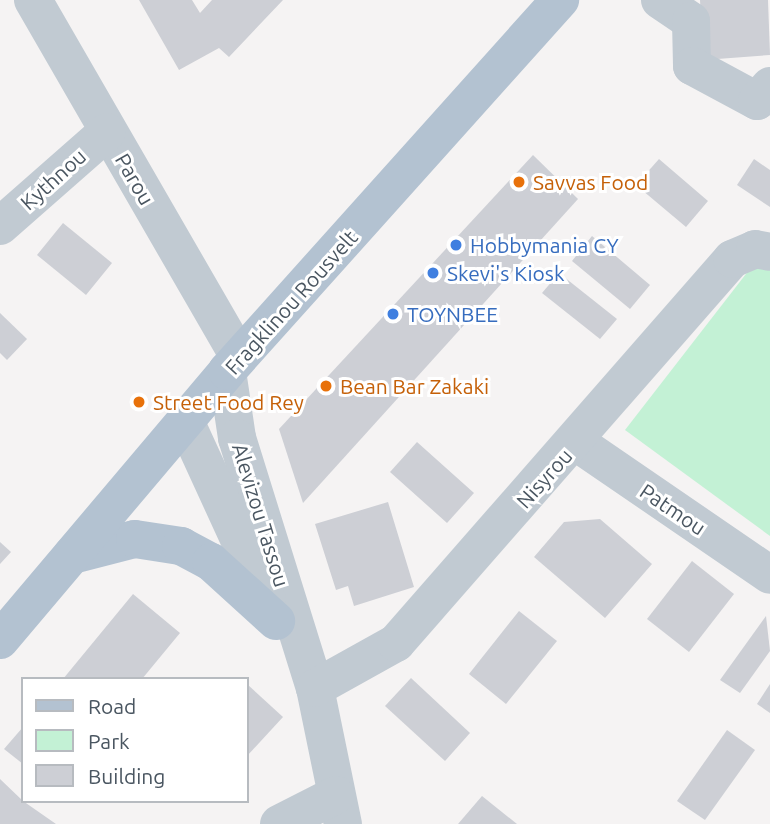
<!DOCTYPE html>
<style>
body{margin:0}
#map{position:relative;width:770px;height:824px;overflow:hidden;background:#f5f3f3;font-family:Ubuntu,sans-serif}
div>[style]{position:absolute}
.green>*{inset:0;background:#c3f1d5}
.building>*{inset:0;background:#cdcfd5}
.minor>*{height:38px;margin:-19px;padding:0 19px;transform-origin:19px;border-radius:19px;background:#c1cad2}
.major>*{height:38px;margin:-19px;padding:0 19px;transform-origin:19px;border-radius:19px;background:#b3c2d1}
.dots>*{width:19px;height:19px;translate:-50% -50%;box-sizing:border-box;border:4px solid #fff;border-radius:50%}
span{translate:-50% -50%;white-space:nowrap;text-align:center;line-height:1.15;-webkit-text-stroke:6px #fff;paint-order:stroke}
.street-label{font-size:21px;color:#4a5661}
.food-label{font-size:21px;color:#c56008}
.left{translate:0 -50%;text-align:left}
.shop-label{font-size:21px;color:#366cbe}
.legend{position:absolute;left:21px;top:677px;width:228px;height:126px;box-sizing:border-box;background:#fff;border:2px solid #b7bbc0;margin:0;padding:9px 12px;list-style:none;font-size:21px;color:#4a5661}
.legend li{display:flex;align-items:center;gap:14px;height:35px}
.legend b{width:35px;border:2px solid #b7bbc0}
</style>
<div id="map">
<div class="green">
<i style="clip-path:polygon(756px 261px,770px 270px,770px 536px,625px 430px)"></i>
</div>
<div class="building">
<i style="clip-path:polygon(139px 0,192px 0,200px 13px,212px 0,283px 0,229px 57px,219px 48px,179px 70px)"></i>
<i style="clip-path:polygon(700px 0,768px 0,770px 55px,704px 60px)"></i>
<i style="clip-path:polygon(533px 155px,578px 199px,303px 503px,279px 429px)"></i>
<i style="clip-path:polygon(659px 159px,708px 201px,686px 227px,636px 185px)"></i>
<i style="clip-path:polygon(754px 159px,770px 170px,770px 207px,737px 185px)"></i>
<i style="clip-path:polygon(63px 223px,112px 263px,86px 295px,37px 255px)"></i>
<i style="clip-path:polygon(592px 236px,650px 285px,630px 309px,572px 261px)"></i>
<i style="clip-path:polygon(559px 273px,617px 319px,600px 339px,542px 293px)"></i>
<i style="clip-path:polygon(0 313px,27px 339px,7px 360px,0 353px)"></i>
<i style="clip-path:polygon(417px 442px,474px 493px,447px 523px,390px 472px)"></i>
<i style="clip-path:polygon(388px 502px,414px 587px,354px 606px,348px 586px,336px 590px,315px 524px)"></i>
<i style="clip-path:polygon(600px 519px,652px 564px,605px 618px,534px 557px,564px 522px)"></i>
<i style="clip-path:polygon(0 542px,11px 552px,0 564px)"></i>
<i style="clip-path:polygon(692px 561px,734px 594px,689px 652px,647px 619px)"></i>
<i style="clip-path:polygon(133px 594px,180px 633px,142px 679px,63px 679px)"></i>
<i style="clip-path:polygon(519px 611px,557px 641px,506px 704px,469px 674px)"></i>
<i style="clip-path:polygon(766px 616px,770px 651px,740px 693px,720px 680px)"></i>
<i style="clip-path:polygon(411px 678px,470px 733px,445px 761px,385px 706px)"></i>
<i style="clip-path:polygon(247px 684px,283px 717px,247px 756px)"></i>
<i style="clip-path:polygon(770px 684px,770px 713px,757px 704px)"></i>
<i style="clip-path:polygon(23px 727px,23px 764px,4px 749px)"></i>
<i style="clip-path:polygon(727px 730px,755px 750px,705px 820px,677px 801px)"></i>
<i style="clip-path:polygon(0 779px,23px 801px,56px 824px,0 824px)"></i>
<i style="clip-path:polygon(482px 796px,517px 824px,458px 824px)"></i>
</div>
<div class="minor">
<i style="left:33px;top:0;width:412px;rotate:60deg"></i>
<i style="left:660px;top:0;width:37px;rotate:34deg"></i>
<i style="left:691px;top:21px;width:45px;rotate:88.7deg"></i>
<i style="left:692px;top:66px;width:74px;rotate:28.3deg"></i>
<i style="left:757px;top:101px;width:20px;rotate:-49deg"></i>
<i style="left:0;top:226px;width:142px;rotate:-41.3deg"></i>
<i style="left:227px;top:371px;width:68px;rotate:81.5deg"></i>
<i style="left:237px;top:438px;width:262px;rotate:72.7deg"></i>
<i style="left:315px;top:688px;width:139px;rotate:78.4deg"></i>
<i style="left:185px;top:421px;width:197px;rotate:65.4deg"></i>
<i style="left:576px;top:442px;width:235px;rotate:34.4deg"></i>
<i style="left:315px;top:688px;width:93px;rotate:-29.1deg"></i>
<i style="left:396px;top:643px;width:510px;rotate:-48.81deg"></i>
<i style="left:732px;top:259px;width:25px;rotate:-23deg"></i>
<i style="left:755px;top:249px;width:15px;rotate:11deg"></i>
<i style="left:279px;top:824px;width:64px;rotate:-27deg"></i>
</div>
<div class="major">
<i style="left:72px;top:555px;width:65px;rotate:-14.3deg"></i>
<i style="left:135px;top:539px;width:47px;rotate:8.7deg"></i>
<i style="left:181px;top:546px;width:34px;rotate:28deg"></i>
<i style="left:211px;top:562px;width:88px;rotate:42.2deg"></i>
<i style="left:0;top:640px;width:352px;rotate:-49.8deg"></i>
<i style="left:227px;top:371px;width:499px;rotate:-48.1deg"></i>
</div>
<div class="dots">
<i style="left:519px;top:182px;background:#e8710a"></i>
<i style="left:456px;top:245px;background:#3f7fe0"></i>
<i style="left:433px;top:273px;background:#3f7fe0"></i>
<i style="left:393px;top:314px;background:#3f7fe0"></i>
<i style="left:326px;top:386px;background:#e8710a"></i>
<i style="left:139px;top:402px;background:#e8710a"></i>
</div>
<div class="street-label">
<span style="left:53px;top:179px;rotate:-42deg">Kythnou</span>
<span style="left:135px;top:179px;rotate:60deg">Parou</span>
<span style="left:291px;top:302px;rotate:-48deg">Fragklinou Rousvelt</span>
<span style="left:544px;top:478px;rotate:-48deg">Nisyrou</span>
<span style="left:673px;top:509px;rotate:34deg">Patmou</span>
<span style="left:261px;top:515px;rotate:73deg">Alevizou Tassou</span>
</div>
<div class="food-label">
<span class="left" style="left:533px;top:182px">Savvas Food</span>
<span class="left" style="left:340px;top:386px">Bean Bar Zakaki</span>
<span class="left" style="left:153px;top:402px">Street Food Rey</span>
</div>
<div class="shop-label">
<span class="left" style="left:470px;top:245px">Hobbymania CY</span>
<span class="left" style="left:447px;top:273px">Skevi's Kiosk</span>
<span class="left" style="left:407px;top:314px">TOYNBEE</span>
</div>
<ul class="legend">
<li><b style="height:9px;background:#b3c2d1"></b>Road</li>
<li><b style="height:19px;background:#c3f1d5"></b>Park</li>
<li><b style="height:19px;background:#cdcfd5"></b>Building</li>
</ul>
</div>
